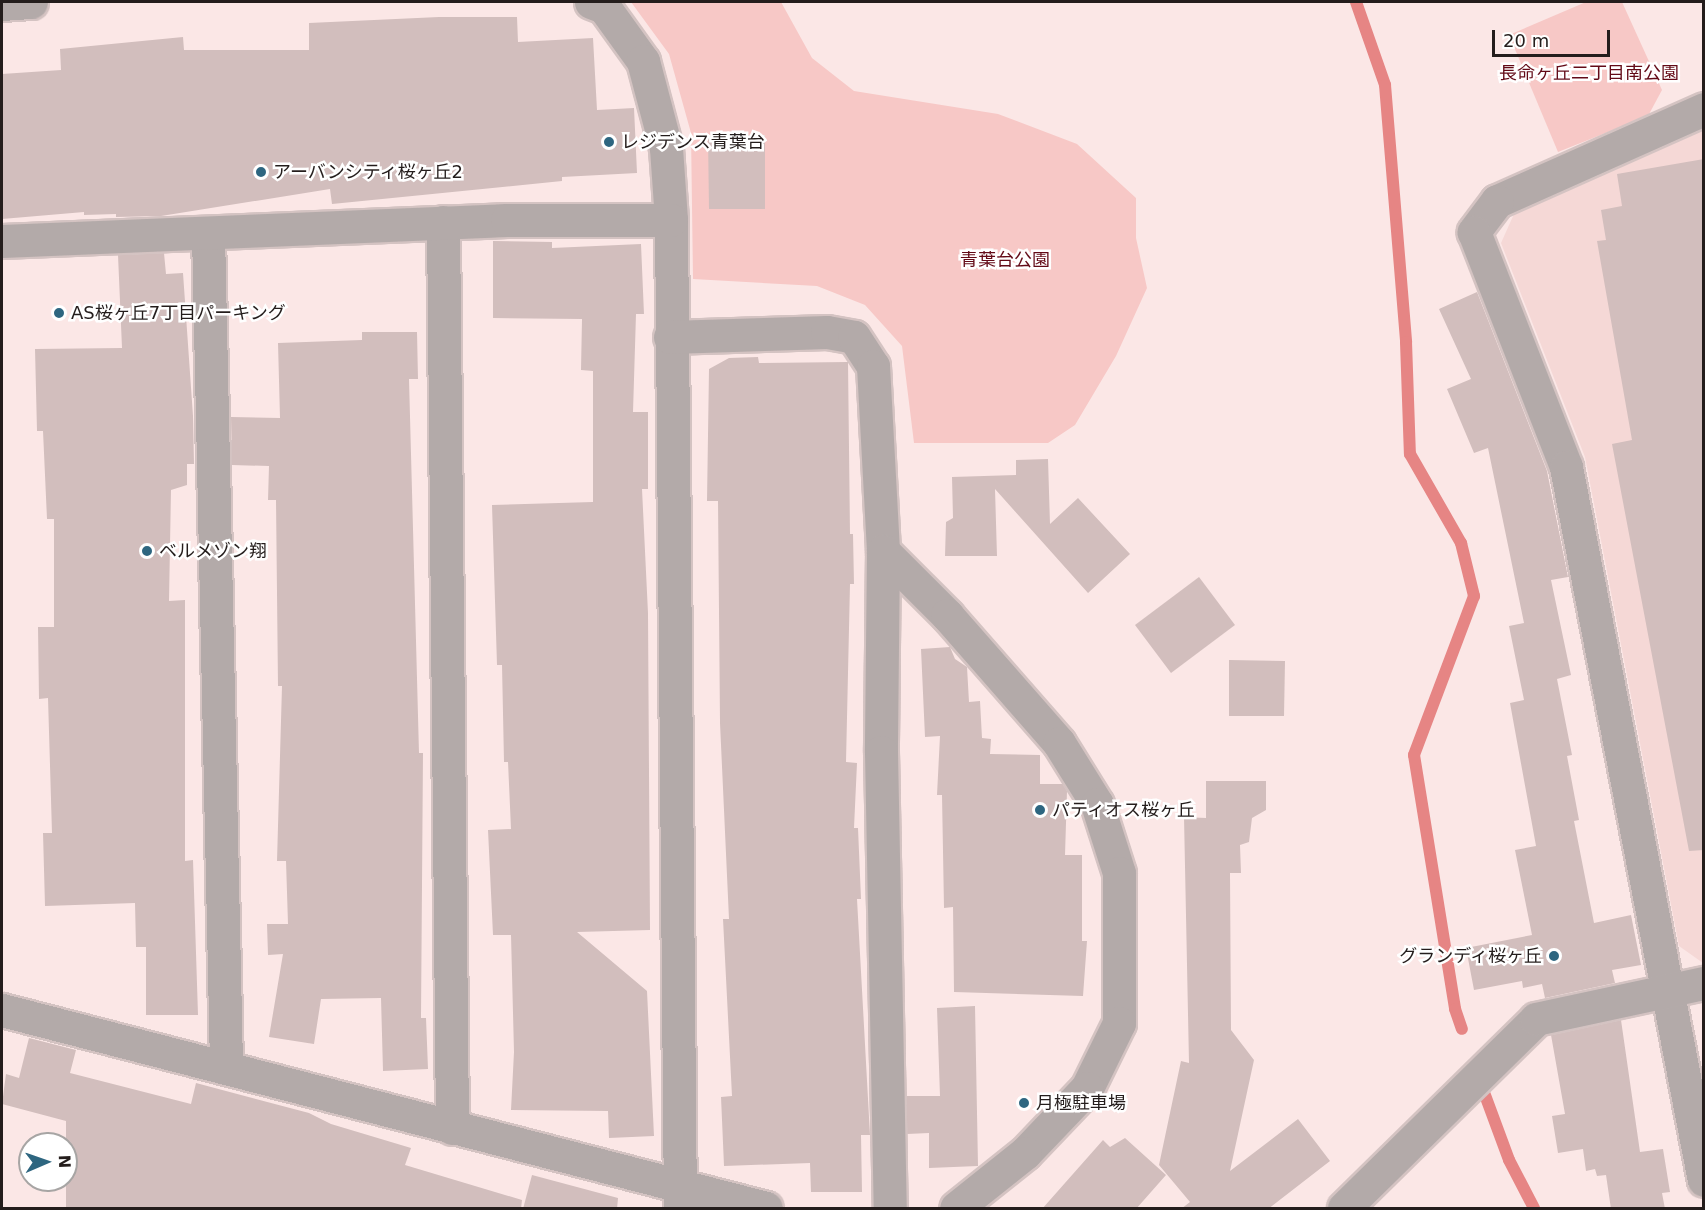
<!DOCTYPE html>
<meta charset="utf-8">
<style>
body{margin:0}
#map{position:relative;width:1705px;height:1210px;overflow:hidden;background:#fbe7e6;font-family:"DejaVu Sans","Noto Sans JP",sans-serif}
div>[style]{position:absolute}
.built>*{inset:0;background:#f5d8d6}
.green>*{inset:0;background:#f7c8c6}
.stream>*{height:12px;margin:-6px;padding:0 6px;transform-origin:6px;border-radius:6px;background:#e68584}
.building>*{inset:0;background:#d2bebd}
.roads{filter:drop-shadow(2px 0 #d4c3c2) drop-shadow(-2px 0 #d4c3c2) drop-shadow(0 2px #d4c3c2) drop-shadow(0 -2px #d4c3c2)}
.minor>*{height:33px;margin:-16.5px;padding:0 16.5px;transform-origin:16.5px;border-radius:16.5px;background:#b3aaa9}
.tertiary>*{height:33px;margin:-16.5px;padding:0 16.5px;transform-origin:16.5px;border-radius:16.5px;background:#b3aaa9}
.dots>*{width:16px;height:16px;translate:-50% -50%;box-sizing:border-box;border:3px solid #fff;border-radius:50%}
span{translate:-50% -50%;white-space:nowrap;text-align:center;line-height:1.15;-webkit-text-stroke:5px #fff;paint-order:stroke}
.park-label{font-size:18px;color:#630a17}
.poi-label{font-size:18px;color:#241d1c}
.left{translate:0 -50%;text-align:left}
.right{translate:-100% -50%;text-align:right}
.frame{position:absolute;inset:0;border:3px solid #241d1c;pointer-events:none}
.north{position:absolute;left:18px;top:1132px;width:60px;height:60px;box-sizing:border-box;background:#fff;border:2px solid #a7a5a4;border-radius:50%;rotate:88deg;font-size:16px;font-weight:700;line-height:24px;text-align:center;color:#241d1c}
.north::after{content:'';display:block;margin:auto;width:21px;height:27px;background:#2e6680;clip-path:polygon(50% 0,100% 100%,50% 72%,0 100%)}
.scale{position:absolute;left:1492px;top:30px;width:118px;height:27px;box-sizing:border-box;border:3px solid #241d1c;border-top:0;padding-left:8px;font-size:18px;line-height:21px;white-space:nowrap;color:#241d1c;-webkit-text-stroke:4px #fff;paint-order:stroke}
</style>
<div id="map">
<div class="built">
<i style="clip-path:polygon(1703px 129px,1703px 963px,1679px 946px,1585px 457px,1501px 243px,1514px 214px)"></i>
</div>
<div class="green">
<i style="clip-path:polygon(631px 2px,781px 2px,812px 58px,854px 91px,998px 114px,1077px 144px,1136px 198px,1136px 238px,1147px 288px,1116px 356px,1075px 425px,1048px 443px,914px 443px,902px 346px,865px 305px,817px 286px,693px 279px,691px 133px,669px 54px)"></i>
<i style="clip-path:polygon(1586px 2px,1622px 2px,1662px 90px,1648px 116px,1558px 152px,1509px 35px)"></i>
</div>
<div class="stream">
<i style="left:1356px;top:2px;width:88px;rotate:70.7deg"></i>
<i style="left:1385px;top:85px;width:258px;rotate:85.3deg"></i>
<i style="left:1406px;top:342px;width:112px;rotate:88deg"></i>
<i style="left:1410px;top:454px;width:103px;rotate:60.2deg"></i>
<i style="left:1461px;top:543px;width:55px;rotate:76.2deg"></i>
<i style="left:1474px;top:596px;width:170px;rotate:110.7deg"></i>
<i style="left:1414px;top:755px;width:257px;rotate:80.8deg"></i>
<i style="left:1455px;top:1009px;width:21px;rotate:71deg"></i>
<i style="left:1485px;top:1095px;width:69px;rotate:69.7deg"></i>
<i style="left:1509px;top:1160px;width:54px;rotate:62.5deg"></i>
</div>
<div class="building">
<i style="clip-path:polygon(439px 17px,517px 17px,518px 42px,593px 38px,597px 110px,634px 108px,637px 173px,562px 177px,562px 181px,332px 204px,330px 189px,161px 216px,116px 217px,116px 214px,84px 215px,84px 212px,2px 219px,2px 74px,61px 70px,60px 49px,183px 37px,184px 50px,309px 50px,309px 23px)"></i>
<i style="clip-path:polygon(765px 135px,765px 209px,709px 209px,708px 136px)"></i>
<i style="clip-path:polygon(1704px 159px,1704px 850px,1689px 851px,1612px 444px,1632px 440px,1597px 241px,1606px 240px,1601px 210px,1622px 206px,1617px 174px)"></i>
<i style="clip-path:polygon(493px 241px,552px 242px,552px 248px,641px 244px,644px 314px,636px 314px,633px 412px,648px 412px,648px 489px,642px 489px,648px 613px,650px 930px,577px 932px,647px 991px,654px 1136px,609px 1138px,608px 1111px,511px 1110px,514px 1052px,511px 935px,493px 935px,488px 830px,511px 829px,508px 762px,504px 762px,502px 665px,497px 665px,492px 505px,593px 502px,593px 371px,581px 370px,582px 319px,493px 318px)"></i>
<i style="clip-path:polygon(164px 253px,166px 274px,183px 273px,193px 416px,194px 464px,187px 464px,187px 485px,171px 490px,169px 601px,185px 600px,185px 861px,193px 860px,198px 1015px,146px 1015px,146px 947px,136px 947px,135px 903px,45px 906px,43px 833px,52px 833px,48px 698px,39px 699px,38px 627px,54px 627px,54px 519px,47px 519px,43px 431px,37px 431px,35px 349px,122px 348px,118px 255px)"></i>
<i style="clip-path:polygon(1477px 292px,1547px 471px,1568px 577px,1551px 580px,1571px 675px,1557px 679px,1572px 755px,1567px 756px,1579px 820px,1574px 821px,1594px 923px,1631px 915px,1641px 965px,1612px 970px,1615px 983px,1545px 998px,1542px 984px,1523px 988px,1522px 981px,1474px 990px,1466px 948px,1532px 935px,1515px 850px,1536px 846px,1510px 703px,1524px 700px,1509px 626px,1524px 623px,1488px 448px,1474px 453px,1447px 389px,1471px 379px,1439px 309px)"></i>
<i style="clip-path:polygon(362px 332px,417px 332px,418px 379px,409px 379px,419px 753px,423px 753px,421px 1018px,426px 1018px,428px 1069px,383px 1071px,381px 998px,321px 999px,314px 1044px,269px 1037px,283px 954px,268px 955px,267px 924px,288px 924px,286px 861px,277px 861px,282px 686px,278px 686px,276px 500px,268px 500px,269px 466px,232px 465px,231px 417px,280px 418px,278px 343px,362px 340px)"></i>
<i style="clip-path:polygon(758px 357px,759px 363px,848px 362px,850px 534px,853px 534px,854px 584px,850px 584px,846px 762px,857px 763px,854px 828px,858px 828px,861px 899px,857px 899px,870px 1135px,861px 1135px,862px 1192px,811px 1192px,810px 1163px,724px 1166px,721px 1097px,732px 1096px,723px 919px,729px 919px,720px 723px,718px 501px,707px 501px,709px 369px,729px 358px)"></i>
<i style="clip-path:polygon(1048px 459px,1050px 524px,1078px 498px,1130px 554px,1088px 593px,995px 489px,997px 556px,945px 556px,946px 522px,953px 518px,952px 477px,1016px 475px,1016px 460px)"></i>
<i style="clip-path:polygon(1199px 577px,1235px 625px,1171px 673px,1135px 625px)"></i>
<i style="clip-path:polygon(950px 647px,955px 659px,967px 667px,969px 702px,980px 701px,982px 738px,991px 739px,990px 754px,1040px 755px,1040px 784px,1063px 784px,1067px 791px,1065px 855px,1082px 855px,1082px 941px,1087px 941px,1083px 996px,954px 992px,953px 907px,944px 908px,942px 795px,937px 795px,940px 736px,925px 737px,921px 649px)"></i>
<i style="clip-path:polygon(1229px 660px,1285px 661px,1284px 716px,1229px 716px)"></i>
<i style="clip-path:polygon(1206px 781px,1266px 781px,1266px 810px,1252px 818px,1249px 842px,1240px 845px,1241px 873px,1230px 873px,1231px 1030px,1254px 1060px,1230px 1171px,1298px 1119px,1330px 1161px,1268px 1209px,1181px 1209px,1190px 1202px,1159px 1165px,1181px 1061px,1189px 1063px,1184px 817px,1206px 818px)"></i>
<i style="clip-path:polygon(975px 1006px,978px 1166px,929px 1168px,929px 1133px,907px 1134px,907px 1096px,940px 1096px,937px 1008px)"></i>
<i style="clip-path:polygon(1621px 1020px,1640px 1152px,1663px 1149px,1670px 1192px,1662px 1193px,1665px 1209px,1611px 1209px,1606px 1175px,1597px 1176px,1595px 1169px,1586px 1171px,1583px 1149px,1558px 1153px,1552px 1116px,1565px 1114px,1551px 1035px)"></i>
<i style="clip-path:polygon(29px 1038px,76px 1050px,70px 1073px,191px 1104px,196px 1083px,309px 1113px,331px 1124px,411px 1148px,405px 1165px,522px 1200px,521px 1209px,66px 1209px,66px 1121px,2px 1104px,6px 1074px,19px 1078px)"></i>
<i style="clip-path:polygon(1125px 1138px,1166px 1175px,1136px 1209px,1042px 1209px,1103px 1140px,1110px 1147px)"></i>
<i style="clip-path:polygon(532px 1175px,618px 1198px,617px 1209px,523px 1209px)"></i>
</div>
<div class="roads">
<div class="minor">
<i style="left:591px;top:2px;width:14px;rotate:21deg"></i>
<i style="left:604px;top:7px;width:67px;rotate:54.2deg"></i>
<i style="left:643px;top:61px;width:90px;rotate:75.2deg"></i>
<i style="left:666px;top:148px;width:72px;rotate:86deg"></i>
<i style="left:671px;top:220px;width:988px;rotate:89.48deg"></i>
<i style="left:1704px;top:109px;width:227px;rotate:156deg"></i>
<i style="left:1497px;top:201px;width:39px;rotate:127deg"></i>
<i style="left:1474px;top:232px;width:252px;rotate:68.6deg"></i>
<i style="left:1566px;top:467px;width:726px;rotate:79.05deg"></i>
<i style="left:443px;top:222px;width:906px;rotate:89.43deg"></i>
<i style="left:208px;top:233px;width:834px;rotate:88.76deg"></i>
<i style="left:2px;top:241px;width:505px;rotate:-2.38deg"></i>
<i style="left:507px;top:220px;width:164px"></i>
<i style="left:670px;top:337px;width:157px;rotate:-1.8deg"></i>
<i style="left:827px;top:332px;width:27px;rotate:10deg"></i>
<i style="left:854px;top:337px;width:35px;rotate:57deg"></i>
<i style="left:873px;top:366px;width:185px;rotate:86.9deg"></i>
<i style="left:883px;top:551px;width:201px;rotate:90.6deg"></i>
<i style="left:881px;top:752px;width:456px;rotate:88.9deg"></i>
<i style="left:883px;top:551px;width:91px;rotate:45deg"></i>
<i style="left:947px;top:615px;width:170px;rotate:48.8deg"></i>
<i style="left:1059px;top:743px;width:72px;rotate:58.1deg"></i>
<i style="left:1097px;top:804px;width:72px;rotate:72.3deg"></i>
<i style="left:1119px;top:873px;width:150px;rotate:90deg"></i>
<i style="left:1119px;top:1023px;width:72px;rotate:116.2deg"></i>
<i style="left:1087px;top:1088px;width:90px;rotate:133.6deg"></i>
<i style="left:1025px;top:1153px;width:88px;rotate:141.4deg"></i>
<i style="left:2px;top:1010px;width:789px;rotate:14.53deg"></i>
<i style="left:1344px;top:1208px;width:269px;rotate:-44.5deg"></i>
<i style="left:1536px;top:1019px;width:172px;rotate:-12.1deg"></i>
</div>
<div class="tertiary">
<i style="left:2px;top:4px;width:29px;rotate:-4deg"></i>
</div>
</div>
<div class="dots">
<i style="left:609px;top:142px;background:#2e6680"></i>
<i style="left:261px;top:172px;background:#2e6680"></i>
<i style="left:59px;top:313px;background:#2e6680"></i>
<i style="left:147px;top:551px;background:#2e6680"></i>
<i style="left:1040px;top:810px;background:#2e6680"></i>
<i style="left:1554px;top:956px;background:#2e6680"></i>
<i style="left:1024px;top:1103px;background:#2e6680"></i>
</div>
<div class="park-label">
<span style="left:1589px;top:73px">長命ヶ丘二丁目南公園</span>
<span style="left:1005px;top:260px">青葉台公園</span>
</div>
<div class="poi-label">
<span class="left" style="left:621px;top:142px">レジデンス青葉台</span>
<span class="left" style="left:273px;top:172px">アーバンシティ桜ヶ丘2</span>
<span class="left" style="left:71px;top:313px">AS桜ヶ丘7丁目パーキング</span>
<span class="left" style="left:159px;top:551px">ベルメゾン翔</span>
<span class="left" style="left:1052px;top:810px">パティオス桜ヶ丘</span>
<span class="right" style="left:1542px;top:956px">グランディ桜ヶ丘</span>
<span class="left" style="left:1036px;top:1103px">月極駐車場</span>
</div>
<div class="frame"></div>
<div class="north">N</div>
<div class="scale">20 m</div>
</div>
